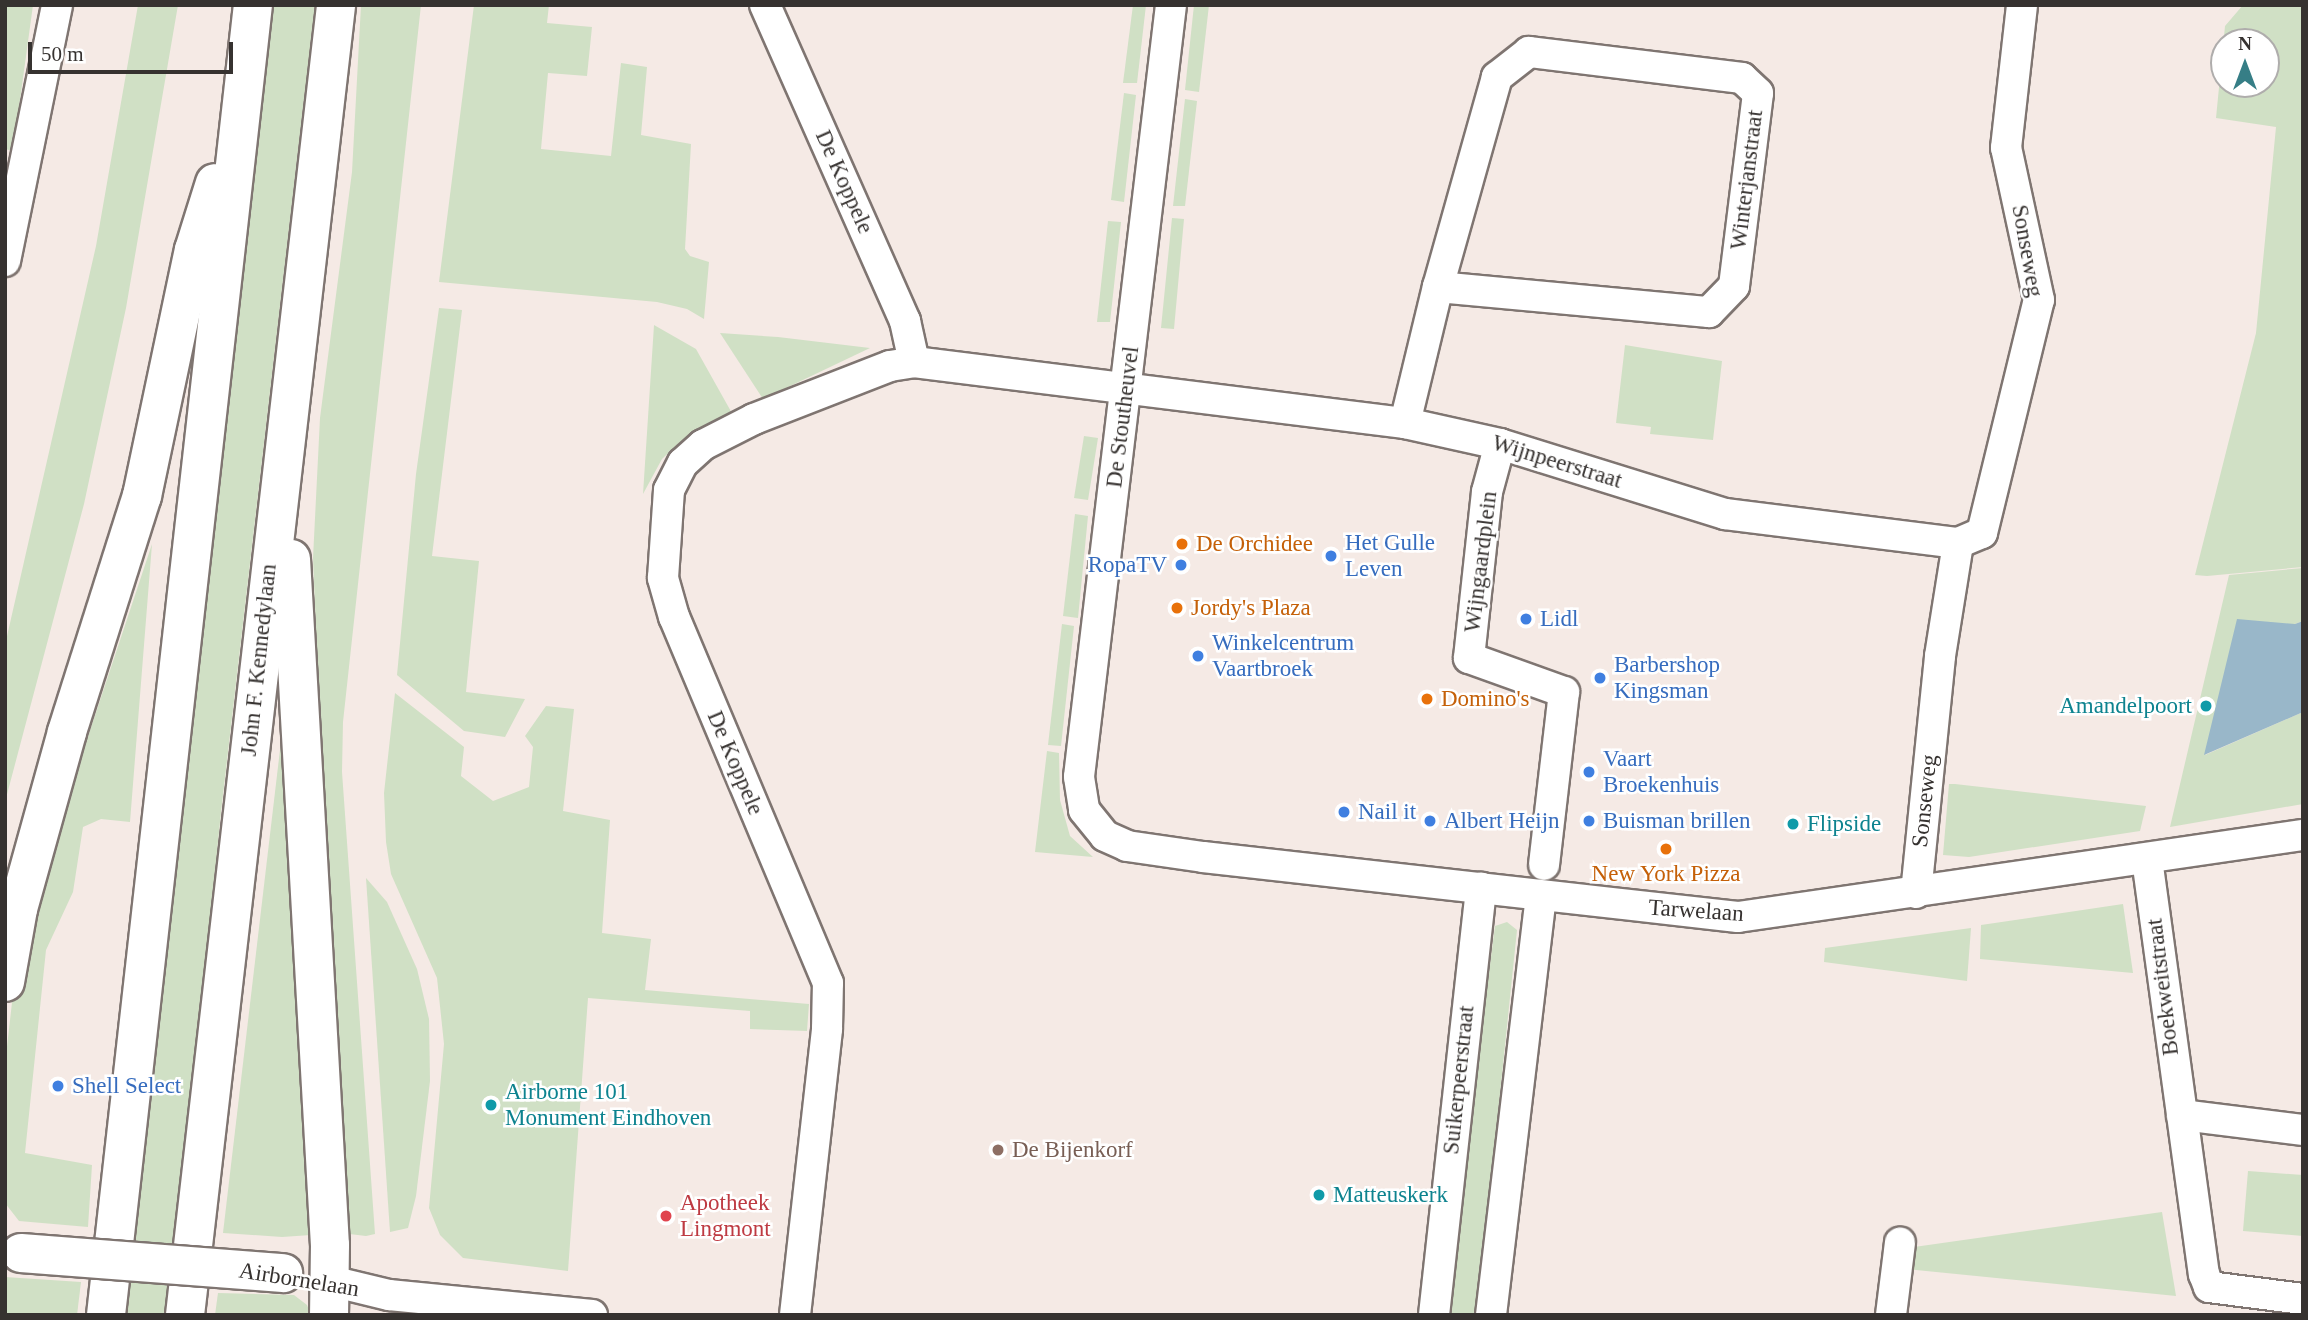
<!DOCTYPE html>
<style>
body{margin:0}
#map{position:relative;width:2308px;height:1320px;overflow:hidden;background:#f5eae5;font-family:Georgia,serif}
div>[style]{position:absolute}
.green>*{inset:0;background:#d0e0c5}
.water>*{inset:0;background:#99b7c9}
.roads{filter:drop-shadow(2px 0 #7f7571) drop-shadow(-2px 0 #7f7571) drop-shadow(0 2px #7f7571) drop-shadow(0 -2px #7f7571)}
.minor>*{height:30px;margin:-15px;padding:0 15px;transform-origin:15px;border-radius:15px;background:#fff}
.major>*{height:38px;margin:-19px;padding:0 19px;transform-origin:19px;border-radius:19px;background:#fff}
.bridges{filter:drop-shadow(2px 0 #7f7571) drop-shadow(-2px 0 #7f7571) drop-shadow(0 2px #7f7571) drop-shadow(0 -2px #7f7571)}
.major-bridge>*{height:38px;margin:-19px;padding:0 19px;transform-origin:19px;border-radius:19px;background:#fff}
.dots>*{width:19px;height:19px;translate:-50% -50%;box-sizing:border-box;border:4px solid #fff;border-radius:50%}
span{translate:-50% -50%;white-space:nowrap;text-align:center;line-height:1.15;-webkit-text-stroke:5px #fff;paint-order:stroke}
.street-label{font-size:23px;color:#363230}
.shop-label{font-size:23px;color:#366cbe}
.left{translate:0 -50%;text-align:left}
.right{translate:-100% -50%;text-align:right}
.food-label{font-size:23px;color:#c56008}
.culture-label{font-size:23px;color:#0d838f}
.education-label{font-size:23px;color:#785e54}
.health-label{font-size:23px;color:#be3a42}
.frame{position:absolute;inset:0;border:7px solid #363230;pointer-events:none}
.north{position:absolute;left:2210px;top:28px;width:70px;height:70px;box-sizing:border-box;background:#fff;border:2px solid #afadac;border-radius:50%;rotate:0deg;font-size:19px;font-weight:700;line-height:28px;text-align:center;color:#363230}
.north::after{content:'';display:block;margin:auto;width:24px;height:32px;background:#367e86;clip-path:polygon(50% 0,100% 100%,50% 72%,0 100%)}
.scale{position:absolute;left:28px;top:42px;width:205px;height:32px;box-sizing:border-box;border:4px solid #363230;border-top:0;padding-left:9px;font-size:21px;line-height:24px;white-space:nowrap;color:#363230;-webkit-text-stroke:5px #fff;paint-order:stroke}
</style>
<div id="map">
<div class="green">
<i style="clip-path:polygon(5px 5px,33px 5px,13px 151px,5px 149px)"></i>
<i style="clip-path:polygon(138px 5px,178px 5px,126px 308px,84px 504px,5px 802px,5px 645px,96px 246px)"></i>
<i style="clip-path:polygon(271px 5px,315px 5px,221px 812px,170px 1315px,119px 1315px)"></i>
<i style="clip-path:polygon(361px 5px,421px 5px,343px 722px,342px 772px,375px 1234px,366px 1236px,341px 1233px,313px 558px,320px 418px,352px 172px)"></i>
<i style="clip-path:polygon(474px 5px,549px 5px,547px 23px,592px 27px,587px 76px,548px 73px,541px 149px,611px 156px,621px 63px,647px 67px,641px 135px,691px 144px,685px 249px,690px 256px,709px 262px,704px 319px,687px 309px,657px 302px,439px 282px)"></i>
<i style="clip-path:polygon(1133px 5px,1146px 5px,1137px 83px,1123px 83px)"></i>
<i style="clip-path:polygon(1194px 5px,1209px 5px,1199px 92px,1185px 90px)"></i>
<i style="clip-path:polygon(evenodd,2243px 5px,2303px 5px,2303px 567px,2207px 576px,2195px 575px,2256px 333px,2276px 127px,2216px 118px,2225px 26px,2243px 5px,2224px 42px,2266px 42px,2266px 84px,2224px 84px,2224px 42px)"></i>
<i style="clip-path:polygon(1124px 93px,1136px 95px,1124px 202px,1111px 200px)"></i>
<i style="clip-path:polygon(1185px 99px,1197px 101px,1185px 206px,1173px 206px)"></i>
<i style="clip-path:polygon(1172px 218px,1184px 219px,1174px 329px,1161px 328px)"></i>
<i style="clip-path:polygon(1108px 221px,1121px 222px,1110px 322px,1097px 322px)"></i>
<i style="clip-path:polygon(439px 308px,462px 310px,432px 556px,479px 561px,466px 692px,525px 699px,505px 737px,464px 731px,397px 675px,416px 474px)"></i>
<i style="clip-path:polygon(654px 325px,696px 349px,733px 415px,679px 443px,662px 459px,643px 494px)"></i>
<i style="clip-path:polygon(720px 333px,778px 337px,870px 348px,763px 399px)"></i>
<i style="clip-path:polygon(1625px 345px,1722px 361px,1713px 440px,1650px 434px,1651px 427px,1616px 423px)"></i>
<i style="clip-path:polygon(1084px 436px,1098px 438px,1088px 500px,1074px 498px)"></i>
<i style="clip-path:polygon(1075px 514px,1088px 516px,1078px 618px,1063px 616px)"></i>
<i style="clip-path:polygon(152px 544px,130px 822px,101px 819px,83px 827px,73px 892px,46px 950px,25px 1153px,92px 1165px,88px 1227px,19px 1221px,5px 1203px,5px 1064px,14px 985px,43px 872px)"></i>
<i style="clip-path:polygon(2303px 568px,2303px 621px,2295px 624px,2205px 755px,2303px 712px,2303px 804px,2170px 827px,2229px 575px)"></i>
<i style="clip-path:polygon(1062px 624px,1074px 626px,1061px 746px,1048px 745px)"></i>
<i style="clip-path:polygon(395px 693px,464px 747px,461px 776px,493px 801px,529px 787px,533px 747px,525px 736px,546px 706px,574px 709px,563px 811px,610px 820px,602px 933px,651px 939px,645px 990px,809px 1004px,807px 1031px,750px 1029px,750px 1011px,588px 998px,568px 1271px,463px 1258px,440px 1235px,429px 1208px,444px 1044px,437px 978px,391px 874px,386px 842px,384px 793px)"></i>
<i style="clip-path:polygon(286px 699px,311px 1235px,282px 1237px,223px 1233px)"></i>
<i style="clip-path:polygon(1047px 751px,1059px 753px,1060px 800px,1070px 836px,1093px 857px,1035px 852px)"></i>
<i style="clip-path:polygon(1949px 784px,1955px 784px,2146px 806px,2140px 831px,1969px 857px,1943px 855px)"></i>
<i style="clip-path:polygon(366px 878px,387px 902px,417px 969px,429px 1019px,430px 1081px,416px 1196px,408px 1228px,390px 1232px)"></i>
<i style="clip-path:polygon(2123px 904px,2133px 973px,1980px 959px,1981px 925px)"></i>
<i style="clip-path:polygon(1507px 922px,1517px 930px,1477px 1315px,1445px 1315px,1495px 926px)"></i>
<i style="clip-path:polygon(1971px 928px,1967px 981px,1824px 962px,1825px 948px)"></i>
<i style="clip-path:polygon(2248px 1171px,2303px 1175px,2303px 1236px,2243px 1231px)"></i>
<i style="clip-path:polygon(2162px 1212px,2176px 1296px,1906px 1269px,1907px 1248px)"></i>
<i style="clip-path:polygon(5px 1277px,81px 1282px,77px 1315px,5px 1315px)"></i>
<i style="clip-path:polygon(218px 1293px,294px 1295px,307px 1305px,311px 1315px,215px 1315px)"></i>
</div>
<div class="water">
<i style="clip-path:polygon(2237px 619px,2295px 624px,2303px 621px,2303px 712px,2204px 755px)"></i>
</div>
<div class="roads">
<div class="minor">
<i style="left:765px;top:5px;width:346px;rotate:66.1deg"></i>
<i style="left:905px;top:321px;width:42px;rotate:77.6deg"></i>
<i style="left:1171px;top:5px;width:777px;rotate:96.8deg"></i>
<i style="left:1079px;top:777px;width:33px;rotate:81deg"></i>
<i style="left:1084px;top:810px;width:33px;rotate:51deg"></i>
<i style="left:1105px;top:836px;width:24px;rotate:24deg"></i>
<i style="left:1127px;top:846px;width:77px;rotate:8.2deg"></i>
<i style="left:1203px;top:857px;width:538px;rotate:6.4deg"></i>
<i style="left:1738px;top:917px;width:571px;rotate:-8.26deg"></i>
<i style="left:5px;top:261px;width:261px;rotate:-78.5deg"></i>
<i style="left:1405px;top:423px;width:140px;rotate:-76.4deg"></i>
<i style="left:1438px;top:287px;width:272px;rotate:5.3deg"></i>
<i style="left:1709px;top:312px;width:36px;rotate:-46deg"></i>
<i style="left:1734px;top:286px;width:194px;rotate:-82.9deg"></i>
<i style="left:1758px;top:93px;width:22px;rotate:-137deg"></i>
<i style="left:1742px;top:78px;width:215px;rotate:-173deg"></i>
<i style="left:1529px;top:52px;width:41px;rotate:142deg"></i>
<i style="left:1497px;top:77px;width:218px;rotate:105.7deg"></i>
<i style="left:1500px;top:444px;width:50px;rotate:105.2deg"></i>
<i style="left:1487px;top:492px;width:167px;rotate:96.2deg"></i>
<i style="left:1469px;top:658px;width:101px;rotate:19.7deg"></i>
<i style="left:1564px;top:692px;width:174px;rotate:96.6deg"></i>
<i style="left:2147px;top:859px;width:419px;rotate:82.2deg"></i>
<i style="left:2204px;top:1274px;width:14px;rotate:69deg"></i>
<i style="left:2209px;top:1287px;width:95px;rotate:7.3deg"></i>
<i style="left:1916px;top:893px;width:238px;rotate:-84.2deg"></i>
<i style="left:1940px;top:656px;width:114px;rotate:-80.9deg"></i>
<i style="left:2182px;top:1115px;width:122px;rotate:7.1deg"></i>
<i style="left:331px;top:1281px;width:60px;rotate:13.6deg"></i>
<i style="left:389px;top:1295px;width:204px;rotate:5.6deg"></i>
<i style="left:795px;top:1315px;width:288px;rotate:-83.6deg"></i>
<i style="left:827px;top:1029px;width:46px;rotate:-88.8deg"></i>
<i style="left:828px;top:983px;width:397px;rotate:-112.8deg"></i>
<i style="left:674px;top:617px;width:41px;rotate:-105.8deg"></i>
<i style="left:663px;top:578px;width:88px;rotate:-86.1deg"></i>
<i style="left:669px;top:490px;width:30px;rotate:-63deg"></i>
<i style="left:683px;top:463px;width:27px;rotate:-42deg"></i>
<i style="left:703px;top:445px;width:57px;rotate:-27deg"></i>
<i style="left:754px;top:419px;width:146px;rotate:-21.3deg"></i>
<i style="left:890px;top:366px;width:24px;rotate:-9deg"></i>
<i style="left:914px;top:362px;width:495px;rotate:7.1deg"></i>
<i style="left:1405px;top:423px;width:97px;rotate:12.5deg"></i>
<i style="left:1500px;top:444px;width:236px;rotate:17.3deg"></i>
<i style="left:1725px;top:514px;width:235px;rotate:7.1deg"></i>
<i style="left:1958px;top:543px;width:26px;rotate:-23deg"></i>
<i style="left:1982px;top:533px;width:240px;rotate:-76.3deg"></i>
<i style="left:2039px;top:300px;width:156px;rotate:-102.2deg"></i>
<i style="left:2006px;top:148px;width:144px;rotate:-83.6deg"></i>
<i style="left:1434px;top:1315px;width:430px;rotate:-83.7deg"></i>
<i style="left:1491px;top:1315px;width:422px;rotate:-83.2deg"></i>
<i style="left:1891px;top:1315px;width:73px;rotate:-82.9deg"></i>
</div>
<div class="major">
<i style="left:291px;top:559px;width:687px;rotate:86.75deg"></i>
<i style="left:330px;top:1245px;width:70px;rotate:90.8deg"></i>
<i style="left:5px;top:982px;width:74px;rotate:-79.9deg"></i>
<i style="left:18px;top:909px;width:184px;rotate:-74.5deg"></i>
<i style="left:67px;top:732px;width:248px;rotate:-72.4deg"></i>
<i style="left:142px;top:496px;width:251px;rotate:-78.1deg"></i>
<i style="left:194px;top:250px;width:70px;rotate:-72.6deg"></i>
<i style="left:106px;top:1315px;width:1318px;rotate:-83.6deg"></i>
<i style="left:185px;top:1315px;width:1319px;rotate:-83.42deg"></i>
</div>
</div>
<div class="bridges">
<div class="major-bridge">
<i style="left:21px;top:1253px;width:263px;rotate:4.4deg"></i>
</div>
</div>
<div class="dots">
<i style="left:1182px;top:544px;background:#e8710a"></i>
<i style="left:1331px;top:556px;background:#3f7fe0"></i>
<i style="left:1181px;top:565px;background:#3f7fe0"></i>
<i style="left:1177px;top:608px;background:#e8710a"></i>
<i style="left:1526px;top:619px;background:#3f7fe0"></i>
<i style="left:1198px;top:656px;background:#3f7fe0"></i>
<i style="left:1600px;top:678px;background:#3f7fe0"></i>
<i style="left:1427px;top:699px;background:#e8710a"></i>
<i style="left:2206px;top:706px;background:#0f9aa8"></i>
<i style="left:1589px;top:772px;background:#3f7fe0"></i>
<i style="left:1344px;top:812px;background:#3f7fe0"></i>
<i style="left:1430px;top:821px;background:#3f7fe0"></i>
<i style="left:1589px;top:821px;background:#3f7fe0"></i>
<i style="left:1793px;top:824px;background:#0f9aa8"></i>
<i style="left:1666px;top:849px;background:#e8710a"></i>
<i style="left:58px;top:1086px;background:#3f7fe0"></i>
<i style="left:491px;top:1105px;background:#0f9aa8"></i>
<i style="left:998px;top:1150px;background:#8d6e63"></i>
<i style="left:1319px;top:1195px;background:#0f9aa8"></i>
<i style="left:666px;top:1216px;background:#e0444e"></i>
</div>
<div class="street-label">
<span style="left:1747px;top:180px;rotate:-83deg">Winterjanstraat</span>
<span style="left:844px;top:182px;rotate:66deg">De Koppele</span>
<span style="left:2027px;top:251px;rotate:80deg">Sonseweg</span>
<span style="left:1123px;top:417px;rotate:-83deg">De Stoutheuvel</span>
<span style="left:1557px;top:462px;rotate:17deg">Wijnpeerstraat</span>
<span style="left:1481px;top:562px;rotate:-83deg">Wijngaardplein</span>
<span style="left:259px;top:660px;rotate:-84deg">John F. Kennedylaan</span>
<span style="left:735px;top:763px;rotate:67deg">De Koppele</span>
<span style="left:1925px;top:801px;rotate:-84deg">Sonseweg</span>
<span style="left:1696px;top:911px;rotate:4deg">Tarwelaan</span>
<span style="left:2163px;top:987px;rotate:-97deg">Boekweitstraat</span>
<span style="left:1459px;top:1080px;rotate:-84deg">Suikerpeerstraat</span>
<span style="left:299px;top:1280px;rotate:9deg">Airbornelaan</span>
</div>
<div class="shop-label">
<span class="left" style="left:1345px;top:556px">Het Gulle<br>Leven</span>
<span class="right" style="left:1167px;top:565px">RopaTV</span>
<span class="left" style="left:1540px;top:619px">Lidl</span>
<span class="left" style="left:1212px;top:656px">Winkelcentrum<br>Vaartbroek</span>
<span class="left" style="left:1614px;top:678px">Barbershop<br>Kingsman</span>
<span class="left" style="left:1603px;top:772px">Vaart<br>Broekenhuis</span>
<span class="left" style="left:1358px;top:812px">Nail it</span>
<span class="left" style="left:1444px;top:821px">Albert Heijn</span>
<span class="left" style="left:1603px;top:821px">Buisman brillen</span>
<span class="left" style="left:72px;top:1086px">Shell Select</span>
</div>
<div class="food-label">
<span class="left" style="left:1196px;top:544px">De Orchidee</span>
<span class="left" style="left:1191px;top:608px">Jordy's Plaza</span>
<span class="left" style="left:1441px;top:699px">Domino's</span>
<span style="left:1666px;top:874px">New York Pizza</span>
</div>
<div class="culture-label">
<span class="right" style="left:2192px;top:706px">Amandelpoort</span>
<span class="left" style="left:1807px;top:824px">Flipside</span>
<span class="left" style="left:505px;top:1105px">Airborne 101<br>Monument Eindhoven</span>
<span class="left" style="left:1333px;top:1195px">Matteuskerk</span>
</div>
<div class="education-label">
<span class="left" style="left:1012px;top:1150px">De Bijenkorf</span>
</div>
<div class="health-label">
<span class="left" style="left:680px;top:1216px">Apotheek<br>Lingmont</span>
</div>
<div class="frame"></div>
<div class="north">N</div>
<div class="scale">50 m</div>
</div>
